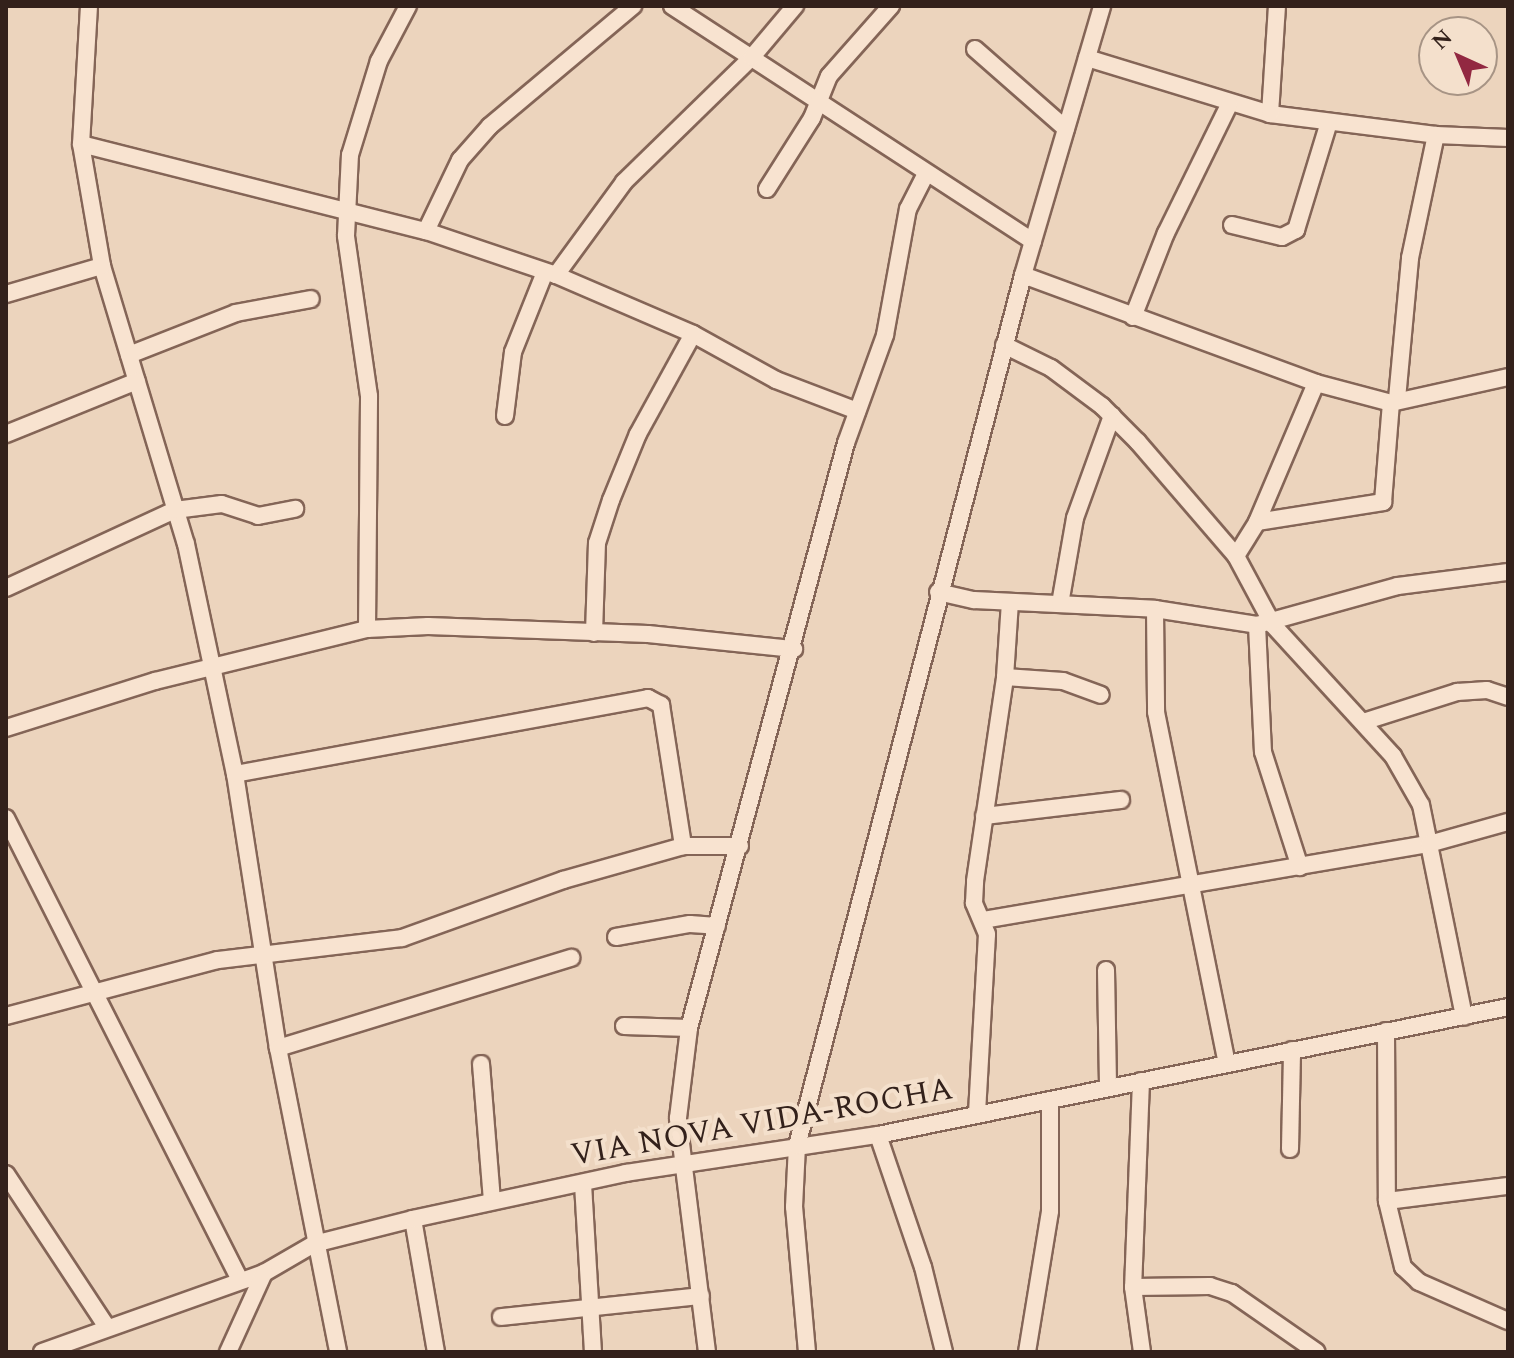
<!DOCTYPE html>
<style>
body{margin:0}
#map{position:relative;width:1514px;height:1358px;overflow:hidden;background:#ecd4bd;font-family:Spectral,serif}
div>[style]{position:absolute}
.roads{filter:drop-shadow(2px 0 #846557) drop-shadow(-2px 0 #846557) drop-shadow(0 2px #846557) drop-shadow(0 -2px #846557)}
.street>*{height:16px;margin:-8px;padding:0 8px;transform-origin:8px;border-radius:8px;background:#f8e3d0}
span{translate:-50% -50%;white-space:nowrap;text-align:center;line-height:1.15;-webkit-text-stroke:8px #f4e0cc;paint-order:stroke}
.street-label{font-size:32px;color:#33211b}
.frame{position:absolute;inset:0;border:8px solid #33211b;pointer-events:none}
.north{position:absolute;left:1418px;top:16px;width:80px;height:80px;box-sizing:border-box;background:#f4e0cc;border:2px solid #a79485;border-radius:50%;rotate:316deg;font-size:22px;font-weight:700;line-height:32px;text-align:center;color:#33211b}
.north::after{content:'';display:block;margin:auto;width:28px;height:36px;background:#922841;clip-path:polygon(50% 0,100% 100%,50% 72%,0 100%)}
</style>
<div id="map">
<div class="roads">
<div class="street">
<i style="left:89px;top:6px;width:138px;rotate:93.3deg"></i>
<i style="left:81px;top:144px;width:124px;rotate:80.2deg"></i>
<i style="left:102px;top:266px;width:290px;rotate:73.2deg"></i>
<i style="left:186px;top:544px;width:235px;rotate:78deg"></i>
<i style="left:235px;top:774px;width:277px;rotate:81.1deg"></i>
<i style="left:278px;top:1048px;width:310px;rotate:78.8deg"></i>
<i style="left:672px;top:6px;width:431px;rotate:33.1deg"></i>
<i style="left:975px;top:49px;width:121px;rotate:41.3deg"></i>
<i style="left:1087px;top:58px;width:191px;rotate:17deg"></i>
<i style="left:1270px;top:114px;width:167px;rotate:7.2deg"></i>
<i style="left:1436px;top:135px;width:72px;rotate:2.4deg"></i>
<i style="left:1270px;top:114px;width:108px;rotate:-86.3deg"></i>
<i style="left:81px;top:144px;width:356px;rotate:14.2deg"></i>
<i style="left:426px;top:231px;width:137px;rotate:18.7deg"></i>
<i style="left:556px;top:275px;width:149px;rotate:23.3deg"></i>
<i style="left:693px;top:334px;width:95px;rotate:29deg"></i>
<i style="left:776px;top:380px;width:87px;rotate:20.9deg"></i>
<i style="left:767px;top:189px;width:84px;rotate:-57.6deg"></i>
<i style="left:812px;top:118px;width:45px;rotate:-68deg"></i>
<i style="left:829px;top:76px;width:94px;rotate:-48.5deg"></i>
<i style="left:1232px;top:225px;width:51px;rotate:13.5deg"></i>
<i style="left:1282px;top:237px;width:16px;rotate:-27deg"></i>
<i style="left:1296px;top:230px;width:113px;rotate:-73deg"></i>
<i style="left:426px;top:231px;width:79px;rotate:-64.4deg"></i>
<i style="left:460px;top:160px;width:45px;rotate:-48.6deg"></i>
<i style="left:490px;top:126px;width:187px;rotate:-40deg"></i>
<i style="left:556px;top:275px;width:115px;rotate:-53.8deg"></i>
<i style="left:624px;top:182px;width:179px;rotate:-44.3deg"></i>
<i style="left:752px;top:57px;width:67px;rotate:-49.9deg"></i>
<i style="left:1023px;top:275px;width:312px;rotate:20.2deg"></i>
<i style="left:1316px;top:383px;width:78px;rotate:14.9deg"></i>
<i style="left:1391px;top:403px;width:120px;rotate:-12.5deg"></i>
<i style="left:6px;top:294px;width:100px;rotate:-16.3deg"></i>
<i style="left:1133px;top:317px;width:90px;rotate:-68.6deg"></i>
<i style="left:1166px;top:233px;width:143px;rotate:-63.8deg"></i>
<i style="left:1004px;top:345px;width:52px;rotate:26.1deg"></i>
<i style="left:1051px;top:368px;width:64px;rotate:36.7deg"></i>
<i style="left:1102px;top:406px;width:51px;rotate:45deg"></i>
<i style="left:1138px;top:442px;width:150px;rotate:49.3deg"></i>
<i style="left:1236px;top:556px;width:78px;rotate:61.8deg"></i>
<i style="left:1273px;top:625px;width:178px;rotate:47.5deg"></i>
<i style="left:1393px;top:756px;width:56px;rotate:60.3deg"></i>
<i style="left:1421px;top:805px;width:216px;rotate:78.5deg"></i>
<i style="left:129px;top:355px;width:115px;rotate:-21.4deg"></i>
<i style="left:236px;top:313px;width:76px;rotate:-10.6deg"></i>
<i style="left:1397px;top:399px;width:142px;rotate:-84.7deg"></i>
<i style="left:1410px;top:258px;width:126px;rotate:-78.1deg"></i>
<i style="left:505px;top:416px;width:64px;rotate:-82.9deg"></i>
<i style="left:513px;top:352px;width:86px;rotate:-68.2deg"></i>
<i style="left:6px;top:434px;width:141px;rotate:-22deg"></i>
<i style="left:1257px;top:522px;width:128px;rotate:-9deg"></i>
<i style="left:1383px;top:502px;width:99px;rotate:-85.4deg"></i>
<i style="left:1236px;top:556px;width:40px;rotate:-58deg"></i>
<i style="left:1257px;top:522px;width:151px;rotate:-67deg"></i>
<i style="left:6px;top:588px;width:186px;rotate:-24.8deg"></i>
<i style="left:175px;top:510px;width:47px;rotate:-7.3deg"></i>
<i style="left:222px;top:504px;width:38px;rotate:18deg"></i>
<i style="left:258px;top:516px;width:38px;rotate:-11deg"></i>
<i style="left:938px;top:592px;width:37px;rotate:13deg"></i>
<i style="left:974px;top:600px;width:181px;rotate:2.8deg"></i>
<i style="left:1155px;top:609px;width:103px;rotate:8.9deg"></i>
<i style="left:1257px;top:625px;width:146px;rotate:-15.5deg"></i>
<i style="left:1398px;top:586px;width:111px;rotate:-7.3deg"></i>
<i style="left:1060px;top:604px;width:87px;rotate:-80.1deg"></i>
<i style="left:1075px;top:518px;width:109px;rotate:-70.1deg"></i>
<i style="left:1155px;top:609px;width:103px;rotate:89.4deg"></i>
<i style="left:1156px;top:712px;width:359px;rotate:78.6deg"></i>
<i style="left:1257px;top:625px;width:127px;rotate:87.3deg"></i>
<i style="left:1263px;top:752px;width:121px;rotate:72.2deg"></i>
<i style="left:367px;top:629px;width:233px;rotate:-89.5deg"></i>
<i style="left:369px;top:396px;width:162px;rotate:-98.2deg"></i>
<i style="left:346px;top:236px;width:81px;rotate:-87.2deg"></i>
<i style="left:350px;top:155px;width:98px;rotate:-72.9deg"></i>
<i style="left:379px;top:61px;width:62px;rotate:-62.2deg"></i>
<i style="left:594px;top:633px;width:90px;rotate:-88.1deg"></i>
<i style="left:597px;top:543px;width:45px;rotate:-72deg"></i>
<i style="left:611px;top:500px;width:71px;rotate:-67.8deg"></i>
<i style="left:638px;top:434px;width:114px;rotate:-61.2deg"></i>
<i style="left:1005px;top:677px;width:58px;rotate:3.9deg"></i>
<i style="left:1063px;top:681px;width:40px;rotate:20.2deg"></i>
<i style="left:1366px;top:721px;width:96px;rotate:-17.7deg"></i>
<i style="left:1457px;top:692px;width:30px;rotate:-4deg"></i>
<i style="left:1487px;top:690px;width:22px;rotate:18deg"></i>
<i style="left:6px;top:728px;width:156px;rotate:-17.5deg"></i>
<i style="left:155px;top:681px;width:218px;rotate:-13.8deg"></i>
<i style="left:367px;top:629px;width:61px;rotate:-2.8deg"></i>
<i style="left:428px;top:626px;width:220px;rotate:2.1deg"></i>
<i style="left:648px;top:634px;width:147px;rotate:5.9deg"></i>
<i style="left:235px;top:774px;width:420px;rotate:-10.4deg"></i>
<i style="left:648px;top:698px;width:15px;rotate:28deg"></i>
<i style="left:661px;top:705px;width:143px;rotate:81.1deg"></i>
<i style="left:984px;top:816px;width:138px;rotate:-6.7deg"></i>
<i style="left:6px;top:818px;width:518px;rotate:63.14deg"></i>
<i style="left:983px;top:920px;width:452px;rotate:-9.7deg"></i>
<i style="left:1429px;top:844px;width:82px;rotate:-15.6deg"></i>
<i style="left:616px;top:937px;width:75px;rotate:-10deg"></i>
<i style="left:690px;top:924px;width:27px;rotate:4deg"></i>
<i style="left:1106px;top:970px;width:117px;rotate:89deg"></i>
<i style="left:6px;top:1016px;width:219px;rotate:-14.8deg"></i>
<i style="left:218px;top:960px;width:185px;rotate:-6.8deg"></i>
<i style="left:402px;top:938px;width:171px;rotate:-19.8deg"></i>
<i style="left:563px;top:880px;width:125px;rotate:-15.8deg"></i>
<i style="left:683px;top:846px;width:57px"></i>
<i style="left:624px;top:1026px;width:65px;rotate:1.8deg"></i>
<i style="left:1386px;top:1031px;width:170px;rotate:89.7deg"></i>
<i style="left:1387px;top:1201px;width:68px;rotate:76.4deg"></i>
<i style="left:1403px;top:1267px;width:22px;rotate:43deg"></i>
<i style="left:1419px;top:1282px;width:97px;rotate:23.7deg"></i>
<i style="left:278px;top:1048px;width:307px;rotate:-17.1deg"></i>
<i style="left:481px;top:1064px;width:137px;rotate:85.4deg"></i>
<i style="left:1141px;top:1081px;width:206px;rotate:92.2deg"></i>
<i style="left:1133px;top:1287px;width:66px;rotate:82.1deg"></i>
<i style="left:977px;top:1113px;width:179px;rotate:-86.8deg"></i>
<i style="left:987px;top:934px;width:34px;rotate:-113deg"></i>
<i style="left:974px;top:903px;width:22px;rotate:-87deg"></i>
<i style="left:975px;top:881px;width:206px;rotate:-81.6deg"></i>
<i style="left:1005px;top:677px;width:75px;rotate:-86.2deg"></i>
<i style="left:878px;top:1135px;width:139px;rotate:71.2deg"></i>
<i style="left:923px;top:1267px;width:88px;rotate:76.1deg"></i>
<i style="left:1290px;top:1149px;width:99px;rotate:-88.8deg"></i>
<i style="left:6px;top:1174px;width:183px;rotate:56.6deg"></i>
<i style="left:583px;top:1184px;width:168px;rotate:86.6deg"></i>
<i style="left:1387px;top:1201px;width:122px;rotate:-7.1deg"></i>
<i style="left:413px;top:1219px;width:135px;rotate:80.2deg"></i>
<i style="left:1133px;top:1287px;width:77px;rotate:-0.7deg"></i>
<i style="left:1210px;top:1286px;width:23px;rotate:18deg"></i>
<i style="left:1232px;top:1293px;width:103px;rotate:34.8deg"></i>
<i style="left:501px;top:1317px;width:201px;rotate:-6deg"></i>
<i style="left:42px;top:1352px;width:236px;rotate:-19.6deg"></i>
<i style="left:264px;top:1273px;width:58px;rotate:-30.1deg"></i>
<i style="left:314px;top:1244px;width:102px;rotate:-14.2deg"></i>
<i style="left:413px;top:1219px;width:218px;rotate:-12.2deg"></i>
<i style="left:626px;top:1173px;width:255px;rotate:-8.6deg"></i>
<i style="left:878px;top:1135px;width:643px;rotate:-11.48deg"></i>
<i style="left:228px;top:1352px;width:87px;rotate:-65.5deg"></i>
<i style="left:707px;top:1352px;width:236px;rotate:-97.1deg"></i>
<i style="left:678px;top:1118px;width:91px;rotate:-83deg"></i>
<i style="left:689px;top:1028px;width:606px;rotate:-74.98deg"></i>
<i style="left:846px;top:443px;width:115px;rotate:-70.1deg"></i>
<i style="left:885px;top:335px;width:128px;rotate:-79.7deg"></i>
<i style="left:908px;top:209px;width:39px;rotate:-63deg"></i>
<i style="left:807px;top:1352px;width:146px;rotate:-95.1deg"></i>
<i style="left:794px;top:1207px;width:61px;rotate:-87.2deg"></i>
<i style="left:797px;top:1146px;width:900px;rotate:-75.45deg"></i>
<i style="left:1023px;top:275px;width:280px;rotate:-73.6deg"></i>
<i style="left:1027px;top:1352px;width:143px;rotate:-80.7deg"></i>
<i style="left:1050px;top:1211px;width:111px;rotate:-90deg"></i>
</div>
</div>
<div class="street-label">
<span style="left:762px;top:1123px;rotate:-10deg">VIA NOVA VIDA-ROCHA</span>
</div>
<div class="frame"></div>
<div class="north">N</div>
</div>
